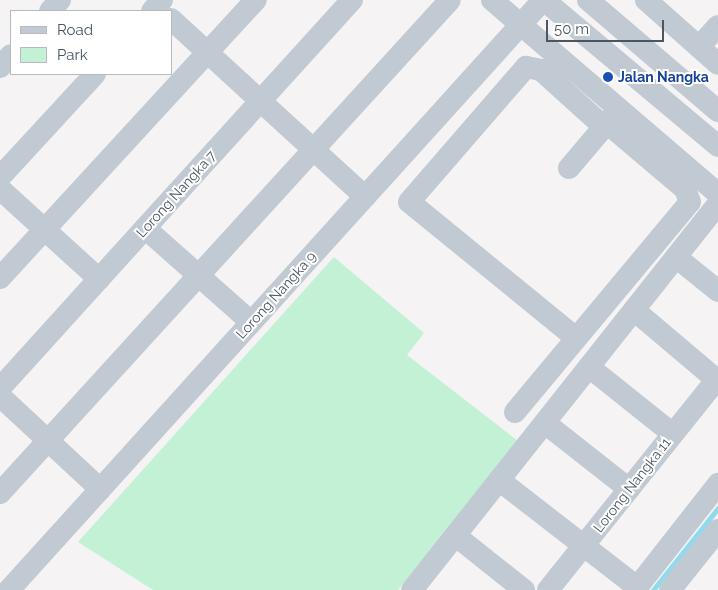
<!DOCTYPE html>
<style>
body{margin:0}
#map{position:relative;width:718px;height:590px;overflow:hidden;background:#f5f3f3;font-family:Raleway,sans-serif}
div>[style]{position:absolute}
.green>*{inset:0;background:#c3f1d5}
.stream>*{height:5px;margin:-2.5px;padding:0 2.5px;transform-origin:2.5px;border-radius:2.5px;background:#90daee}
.minor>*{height:22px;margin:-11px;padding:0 11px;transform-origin:11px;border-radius:11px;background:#c1cad2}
.dots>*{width:14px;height:14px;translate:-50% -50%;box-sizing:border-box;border:2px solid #fff;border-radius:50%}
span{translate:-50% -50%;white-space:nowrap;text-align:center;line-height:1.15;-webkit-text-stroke:4px #fff;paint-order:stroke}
.transit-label{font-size:14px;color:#164399;font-weight:700}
.left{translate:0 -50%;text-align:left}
.street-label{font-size:14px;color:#4a5661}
.legend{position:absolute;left:10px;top:10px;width:162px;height:65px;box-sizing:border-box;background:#fff;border:1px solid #b7bbc0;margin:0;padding:6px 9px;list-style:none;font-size:15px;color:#4a5661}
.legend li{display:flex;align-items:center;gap:10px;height:25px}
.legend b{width:25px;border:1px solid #b7bbc0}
.scale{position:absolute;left:546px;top:20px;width:118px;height:22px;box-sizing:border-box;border:2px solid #4a5661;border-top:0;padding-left:6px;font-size:15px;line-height:18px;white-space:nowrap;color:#4a5661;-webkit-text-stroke:4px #fff;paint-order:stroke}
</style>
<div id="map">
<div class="green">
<i style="clip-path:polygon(334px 257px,424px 333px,407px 355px,518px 441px,398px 590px,153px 590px,78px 542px)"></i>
</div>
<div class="stream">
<i style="left:653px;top:590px;width:105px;rotate:-51.6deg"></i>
</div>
<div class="minor">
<i style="left:492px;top:0;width:298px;rotate:40.6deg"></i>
<i style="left:544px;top:0;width:227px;rotate:40deg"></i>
<i style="left:588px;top:0;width:171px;rotate:40.5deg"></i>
<i style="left:646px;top:0;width:96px;rotate:41.6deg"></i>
<i style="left:50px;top:11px;width:15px;rotate:-48deg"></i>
<i style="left:152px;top:11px;width:15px;rotate:-48deg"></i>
<i style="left:171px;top:19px;width:263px;rotate:42.5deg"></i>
<i style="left:699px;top:47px;width:28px;rotate:-48deg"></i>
<i style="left:0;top:67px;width:16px;rotate:-47deg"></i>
<i style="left:569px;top:168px;width:70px;rotate:-49.7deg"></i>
<i style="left:0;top:177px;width:140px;rotate:-47.3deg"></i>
<i style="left:0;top:189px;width:134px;rotate:42.3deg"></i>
<i style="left:145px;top:228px;width:142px;rotate:41.6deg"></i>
<i style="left:676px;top:257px;width:54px;rotate:39deg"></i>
<i style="left:0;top:278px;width:378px;rotate:-47.4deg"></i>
<i style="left:634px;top:310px;width:110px;rotate:40.2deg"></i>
<i style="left:576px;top:338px;width:215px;rotate:-140.8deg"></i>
<i style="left:409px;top:202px;width:179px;rotate:-49.1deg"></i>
<i style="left:526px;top:67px;width:15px;rotate:11deg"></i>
<i style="left:541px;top:70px;width:85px;rotate:42.1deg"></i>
<i style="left:589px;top:367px;width:107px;rotate:38.6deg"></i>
<i style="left:0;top:388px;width:524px;rotate:-47.79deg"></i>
<i style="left:0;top:396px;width:137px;rotate:42.9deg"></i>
<i style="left:515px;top:412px;width:273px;rotate:-50.2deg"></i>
<i style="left:690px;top:202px;width:14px;rotate:-111deg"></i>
<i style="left:685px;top:189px;width:102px;rotate:-139.8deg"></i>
<i style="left:545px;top:423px;width:107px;rotate:38.2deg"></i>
<i style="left:499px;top:480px;width:175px;rotate:37.8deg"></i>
<i style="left:0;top:493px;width:667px;rotate:-47.61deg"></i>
<i style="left:456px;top:536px;width:87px;rotate:38.5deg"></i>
<i style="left:9px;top:590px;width:796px;rotate:-47.85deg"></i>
<i style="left:412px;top:590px;width:493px;rotate:-51.6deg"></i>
<i style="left:548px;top:590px;width:269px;rotate:-51.3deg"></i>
<i style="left:635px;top:590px;width:135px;rotate:-51.9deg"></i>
<i style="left:670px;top:590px;width:77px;rotate:-51.3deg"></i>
</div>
<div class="dots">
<i style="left:608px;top:77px;background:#1a4fb4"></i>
</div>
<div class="transit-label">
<span class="left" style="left:618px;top:77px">Jalan Nangka</span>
</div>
<div class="street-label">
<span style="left:176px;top:194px;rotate:-48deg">Lorong Nangka 7</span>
<span style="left:276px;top:295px;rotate:-48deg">Lorong Nangka 9</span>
<span style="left:632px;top:485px;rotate:-52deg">Lorong Nangka 11</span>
</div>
<ul class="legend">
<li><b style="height:6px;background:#c1cad2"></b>Road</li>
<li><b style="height:14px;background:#c3f1d5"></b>Park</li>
</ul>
<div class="scale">50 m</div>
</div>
